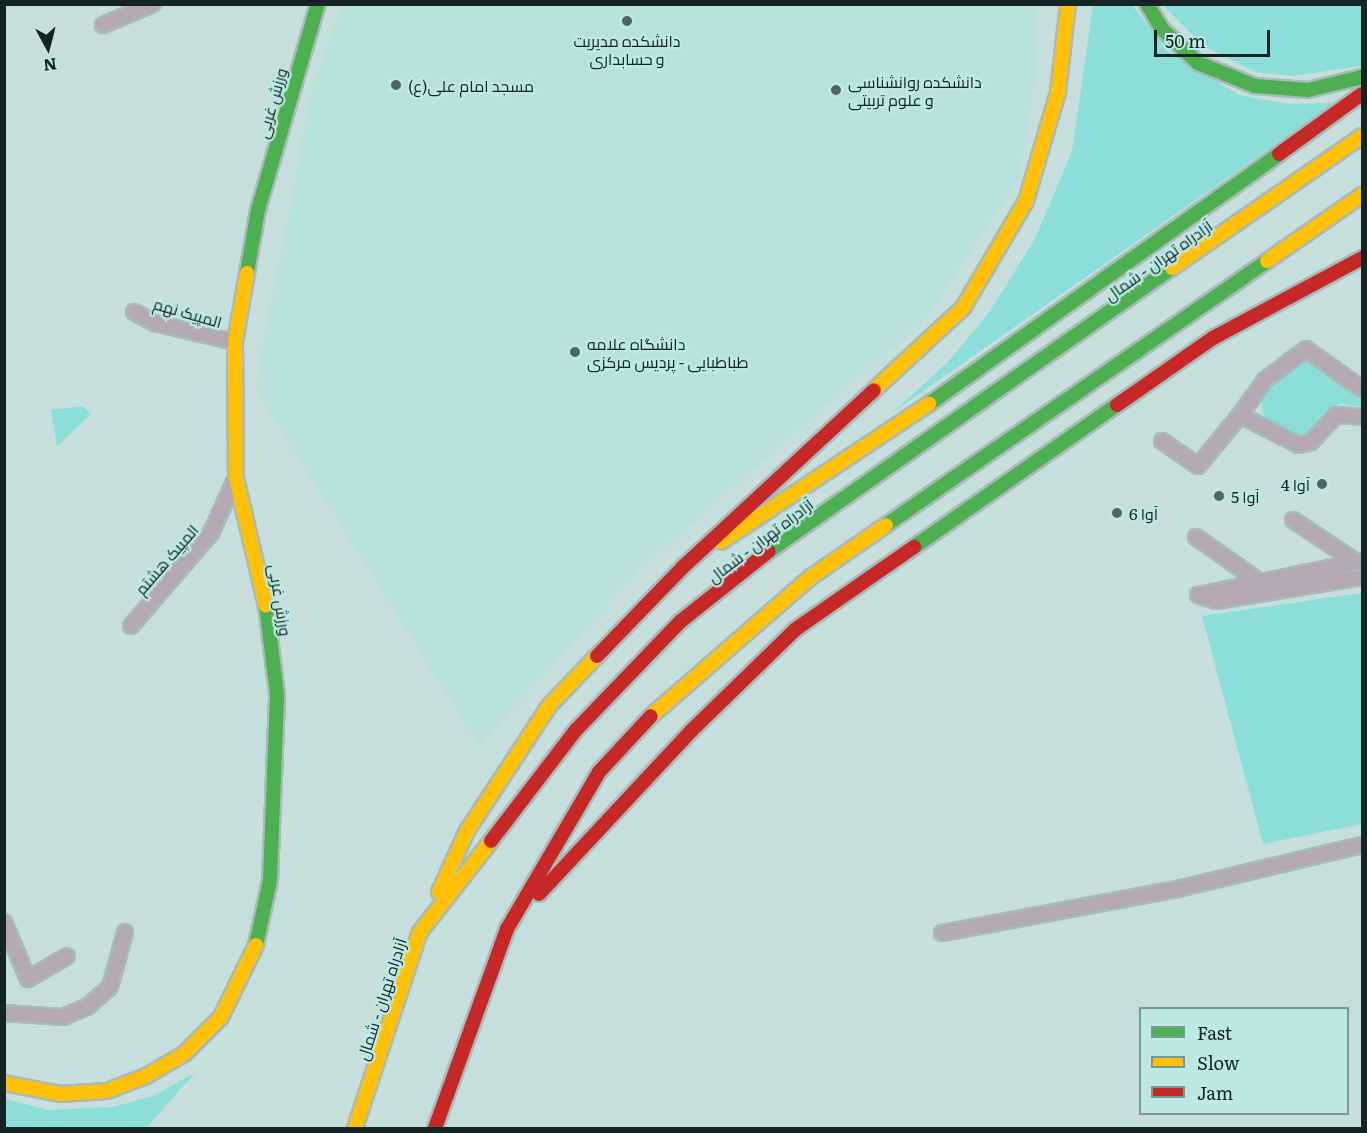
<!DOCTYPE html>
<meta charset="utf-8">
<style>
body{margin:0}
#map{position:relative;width:1367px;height:1133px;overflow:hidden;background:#c6dedc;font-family:Literata,Cairo,serif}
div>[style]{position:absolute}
.built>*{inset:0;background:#b8e1dd}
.green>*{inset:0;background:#8cdfd9}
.roads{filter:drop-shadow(2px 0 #a8bbb9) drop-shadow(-2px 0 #a8bbb9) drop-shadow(0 2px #a8bbb9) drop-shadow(0 -2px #a8bbb9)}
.street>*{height:14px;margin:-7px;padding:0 7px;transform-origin:7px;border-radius:7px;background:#b3a8b4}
.fast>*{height:14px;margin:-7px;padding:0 7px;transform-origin:7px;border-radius:7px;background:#4caf50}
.slow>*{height:14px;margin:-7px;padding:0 7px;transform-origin:7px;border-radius:7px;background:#ffc107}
.jam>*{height:14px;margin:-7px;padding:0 7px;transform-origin:7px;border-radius:7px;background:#c62828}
.dots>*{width:16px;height:16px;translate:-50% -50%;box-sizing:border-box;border:3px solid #bce9e4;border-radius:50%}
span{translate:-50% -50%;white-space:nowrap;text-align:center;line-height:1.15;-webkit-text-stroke:4.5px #bce9e4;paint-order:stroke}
.poi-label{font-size:16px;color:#132423}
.left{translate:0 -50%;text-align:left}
.right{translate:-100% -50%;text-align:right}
.street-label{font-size:16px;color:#132423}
.frame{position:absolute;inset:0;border:6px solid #132423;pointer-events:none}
.legend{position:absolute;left:1139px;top:1007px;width:210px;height:108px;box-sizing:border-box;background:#bce9e4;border:2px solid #789a97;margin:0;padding:8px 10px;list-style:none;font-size:18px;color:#132423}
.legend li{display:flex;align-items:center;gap:12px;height:30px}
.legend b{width:30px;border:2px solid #789a97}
.north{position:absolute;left:18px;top:18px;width:60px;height:60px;-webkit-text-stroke:4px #bce9e4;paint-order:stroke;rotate:173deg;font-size:16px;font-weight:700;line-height:24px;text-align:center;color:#132423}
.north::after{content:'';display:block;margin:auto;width:21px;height:27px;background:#132423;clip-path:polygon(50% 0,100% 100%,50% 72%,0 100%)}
.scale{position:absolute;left:1154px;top:30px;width:116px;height:27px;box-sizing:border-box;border:3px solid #132423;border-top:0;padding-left:8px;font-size:18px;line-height:21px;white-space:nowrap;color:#132423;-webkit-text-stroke:4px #bce9e4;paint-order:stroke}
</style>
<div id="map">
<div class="built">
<i style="clip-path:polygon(343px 5px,1037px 5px,1034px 87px,1019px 180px,929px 315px,638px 571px,479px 746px,255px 388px,313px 85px)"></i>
</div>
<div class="green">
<i style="clip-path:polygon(1093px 5px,1132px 5px,1166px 50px,1239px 95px,1288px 104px,1334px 103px,892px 413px,948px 362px,988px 314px,1035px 239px,1072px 151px)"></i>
<i style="clip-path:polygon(1163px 5px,1362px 5px,1362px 66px,1291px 76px,1255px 72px,1204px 46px)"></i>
<i style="clip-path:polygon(1296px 359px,1315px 362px,1359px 391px,1362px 407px,1340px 404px,1324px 413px,1309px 433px,1295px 436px,1265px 421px,1260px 396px)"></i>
<i style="clip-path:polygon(83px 406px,91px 414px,57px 446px,51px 410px)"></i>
<i style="clip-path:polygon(1362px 593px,1362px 824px,1263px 844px,1202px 616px)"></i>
<i style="clip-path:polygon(195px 1073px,146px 1128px,5px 1128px,5px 1099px,48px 1110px,113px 1107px,153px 1096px)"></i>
</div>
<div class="roads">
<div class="street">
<i style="left:103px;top:25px;width:54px;rotate:-22.8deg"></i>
<i style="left:134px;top:312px;width:24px;rotate:28deg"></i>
<i style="left:155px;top:323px;width:82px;rotate:13.4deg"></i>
<i style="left:1362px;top:389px;width:69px;rotate:-144.5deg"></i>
<i style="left:1306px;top:349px;width:51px;rotate:142.9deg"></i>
<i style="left:1265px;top:380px;width:43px;rotate:125.5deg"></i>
<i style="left:1240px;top:415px;width:66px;rotate:27deg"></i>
<i style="left:1299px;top:445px;width:12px;rotate:-14deg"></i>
<i style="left:1311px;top:442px;width:37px;rotate:-47deg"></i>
<i style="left:1336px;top:415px;width:26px;rotate:4deg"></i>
<i style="left:1162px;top:441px;width:44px;rotate:34.8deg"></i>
<i style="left:1198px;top:466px;width:66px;rotate:-50.5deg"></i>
<i style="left:1293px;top:520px;width:76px;rotate:33.7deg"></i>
<i style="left:1196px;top:537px;width:75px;rotate:35.2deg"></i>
<i style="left:1198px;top:595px;width:167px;rotate:-11.7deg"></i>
<i style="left:1198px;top:595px;width:19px;rotate:18deg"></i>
<i style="left:1216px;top:601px;width:148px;rotate:-9.3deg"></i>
<i style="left:131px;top:626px;width:123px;rotate:-49.3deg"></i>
<i style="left:211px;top:533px;width:60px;rotate:-65.6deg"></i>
<i style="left:4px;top:922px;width:62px;rotate:67.2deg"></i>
<i style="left:28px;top:979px;width:45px;rotate:-30.5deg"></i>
<i style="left:942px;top:933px;width:239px;rotate:-10.6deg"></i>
<i style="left:1177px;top:889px;width:190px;rotate:-13.4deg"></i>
<i style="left:4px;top:1013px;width:59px;rotate:3.9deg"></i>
<i style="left:63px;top:1017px;width:26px;rotate:-23deg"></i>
<i style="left:87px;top:1007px;width:30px;rotate:-41deg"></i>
<i style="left:110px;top:987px;width:57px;rotate:-74.7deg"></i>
</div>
<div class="fast">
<i style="left:1147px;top:4px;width:29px;rotate:59deg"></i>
<i style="left:1162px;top:29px;width:50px;rotate:43.4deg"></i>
<i style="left:1198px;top:63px;width:61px;rotate:22deg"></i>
<i style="left:1255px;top:86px;width:53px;rotate:4.3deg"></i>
<i style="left:1308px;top:90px;width:56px;rotate:-13.5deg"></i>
<i style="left:247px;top:273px;width:64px;rotate:-80.1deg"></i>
<i style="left:258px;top:210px;width:215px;rotate:-73.8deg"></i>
<i style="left:929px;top:404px;width:430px;rotate:-35.5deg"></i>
<i style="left:886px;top:525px;width:464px;rotate:-34.7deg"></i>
<i style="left:914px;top:547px;width:248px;rotate:-35deg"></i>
<i style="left:769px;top:551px;width:492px;rotate:-35.1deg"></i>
<i style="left:256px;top:945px;width:66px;rotate:-77.8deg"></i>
<i style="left:270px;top:880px;width:186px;rotate:-87.8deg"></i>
<i style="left:277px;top:694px;width:89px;rotate:-97.1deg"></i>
</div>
<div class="slow">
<i style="left:1267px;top:261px;width:116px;rotate:-34.8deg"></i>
<i style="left:1172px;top:268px;width:231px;rotate:-34.8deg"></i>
<i style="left:247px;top:273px;width:70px;rotate:99.9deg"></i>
<i style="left:235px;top:342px;width:136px;rotate:89.6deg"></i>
<i style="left:236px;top:478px;width:131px;rotate:76.8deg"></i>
<i style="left:874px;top:390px;width:121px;rotate:-42.7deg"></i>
<i style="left:963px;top:308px;width:124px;rotate:-59.5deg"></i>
<i style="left:1026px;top:201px;width:114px;rotate:-73.6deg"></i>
<i style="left:1058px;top:92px;width:89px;rotate:-83.5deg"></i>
<i style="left:721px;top:542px;width:250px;rotate:-33.6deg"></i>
<i style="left:651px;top:716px;width:212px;rotate:-41deg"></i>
<i style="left:811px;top:577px;width:91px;rotate:-34.7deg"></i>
<i style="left:439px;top:892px;width:67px;rotate:-65.3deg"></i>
<i style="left:467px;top:831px;width:149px;rotate:-56.7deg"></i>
<i style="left:549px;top:706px;width:69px;rotate:-46.2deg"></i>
<i style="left:4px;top:1083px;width:57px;rotate:11.1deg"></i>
<i style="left:60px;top:1094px;width:47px;rotate:-3.7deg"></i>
<i style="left:107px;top:1091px;width:42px;rotate:-21deg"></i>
<i style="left:146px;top:1076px;width:44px;rotate:-30.1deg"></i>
<i style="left:184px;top:1054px;width:52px;rotate:-45deg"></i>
<i style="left:221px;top:1017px;width:80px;rotate:-64.1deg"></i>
<i style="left:355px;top:1128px;width:206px;rotate:-71.7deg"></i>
<i style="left:420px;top:932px;width:115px;rotate:-52deg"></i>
</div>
<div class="jam">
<i style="left:1279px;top:154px;width:102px;rotate:-35.9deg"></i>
<i style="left:1117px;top:405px;width:117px;rotate:-34.9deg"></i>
<i style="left:1213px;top:338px;width:169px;rotate:-28.2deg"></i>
<i style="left:597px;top:656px;width:124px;rotate:-46deg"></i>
<i style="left:683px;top:567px;width:260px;rotate:-42.8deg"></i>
<i style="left:491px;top:841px;width:140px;rotate:-52.6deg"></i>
<i style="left:576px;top:730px;width:151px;rotate:-46.1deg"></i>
<i style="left:681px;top:621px;width:112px;rotate:-38.5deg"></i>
<i style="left:539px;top:894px;width:223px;rotate:-47deg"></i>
<i style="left:691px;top:731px;width:146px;rotate:-44.2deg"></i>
<i style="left:796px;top:629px;width:144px;rotate:-34.8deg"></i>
<i style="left:435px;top:1128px;width:212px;rotate:-70.1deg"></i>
<i style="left:507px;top:929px;width:182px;rotate:-59.6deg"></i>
<i style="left:599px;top:772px;width:76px;rotate:-47.1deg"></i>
</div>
</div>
<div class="dots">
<i style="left:627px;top:21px;background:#526564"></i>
<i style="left:396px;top:85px;background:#526564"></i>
<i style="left:836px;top:90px;background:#526564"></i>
<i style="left:575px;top:352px;background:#526564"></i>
<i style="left:1322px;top:484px;background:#526564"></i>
<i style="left:1219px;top:496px;background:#526564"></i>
<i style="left:1117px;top:513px;background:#526564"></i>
</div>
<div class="poi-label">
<span style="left:627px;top:49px">دانشکده مدیریت<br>و حسابداری</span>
<span class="left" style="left:848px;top:90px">دانشکده روانشناسی<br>و علوم تربیتی</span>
<span class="left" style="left:408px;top:85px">مسجد امام علی(ع)</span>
<span class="left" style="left:587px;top:352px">دانشگاه علامه<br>طباطبایی - پردیس مرکزی</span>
<span class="right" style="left:1310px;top:484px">آوا 4</span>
<span class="left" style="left:1231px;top:496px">آوا 5</span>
<span class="left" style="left:1129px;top:513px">آوا 6</span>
</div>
<div class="street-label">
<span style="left:271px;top:103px;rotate:-74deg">ورزش غربی</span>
<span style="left:1158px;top:260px;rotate:-35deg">آزادراه تهران - شمال</span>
<span style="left:188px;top:312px;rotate:16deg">المپیک نهم</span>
<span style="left:760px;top:540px;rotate:-37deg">آزادراه تهران - شمال</span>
<span style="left:166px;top:559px;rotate:-49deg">المپیک هشتم</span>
<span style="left:281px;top:600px;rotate:81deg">ورزش غربی</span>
<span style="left:381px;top:999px;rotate:-72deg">آزادراه تهران - شمال</span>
</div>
<div class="frame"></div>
<ul class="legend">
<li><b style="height:8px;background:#4caf50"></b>Fast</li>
<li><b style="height:8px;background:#ffc107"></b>Slow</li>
<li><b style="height:8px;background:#c62828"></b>Jam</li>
</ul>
<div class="north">N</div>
<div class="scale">50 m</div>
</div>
